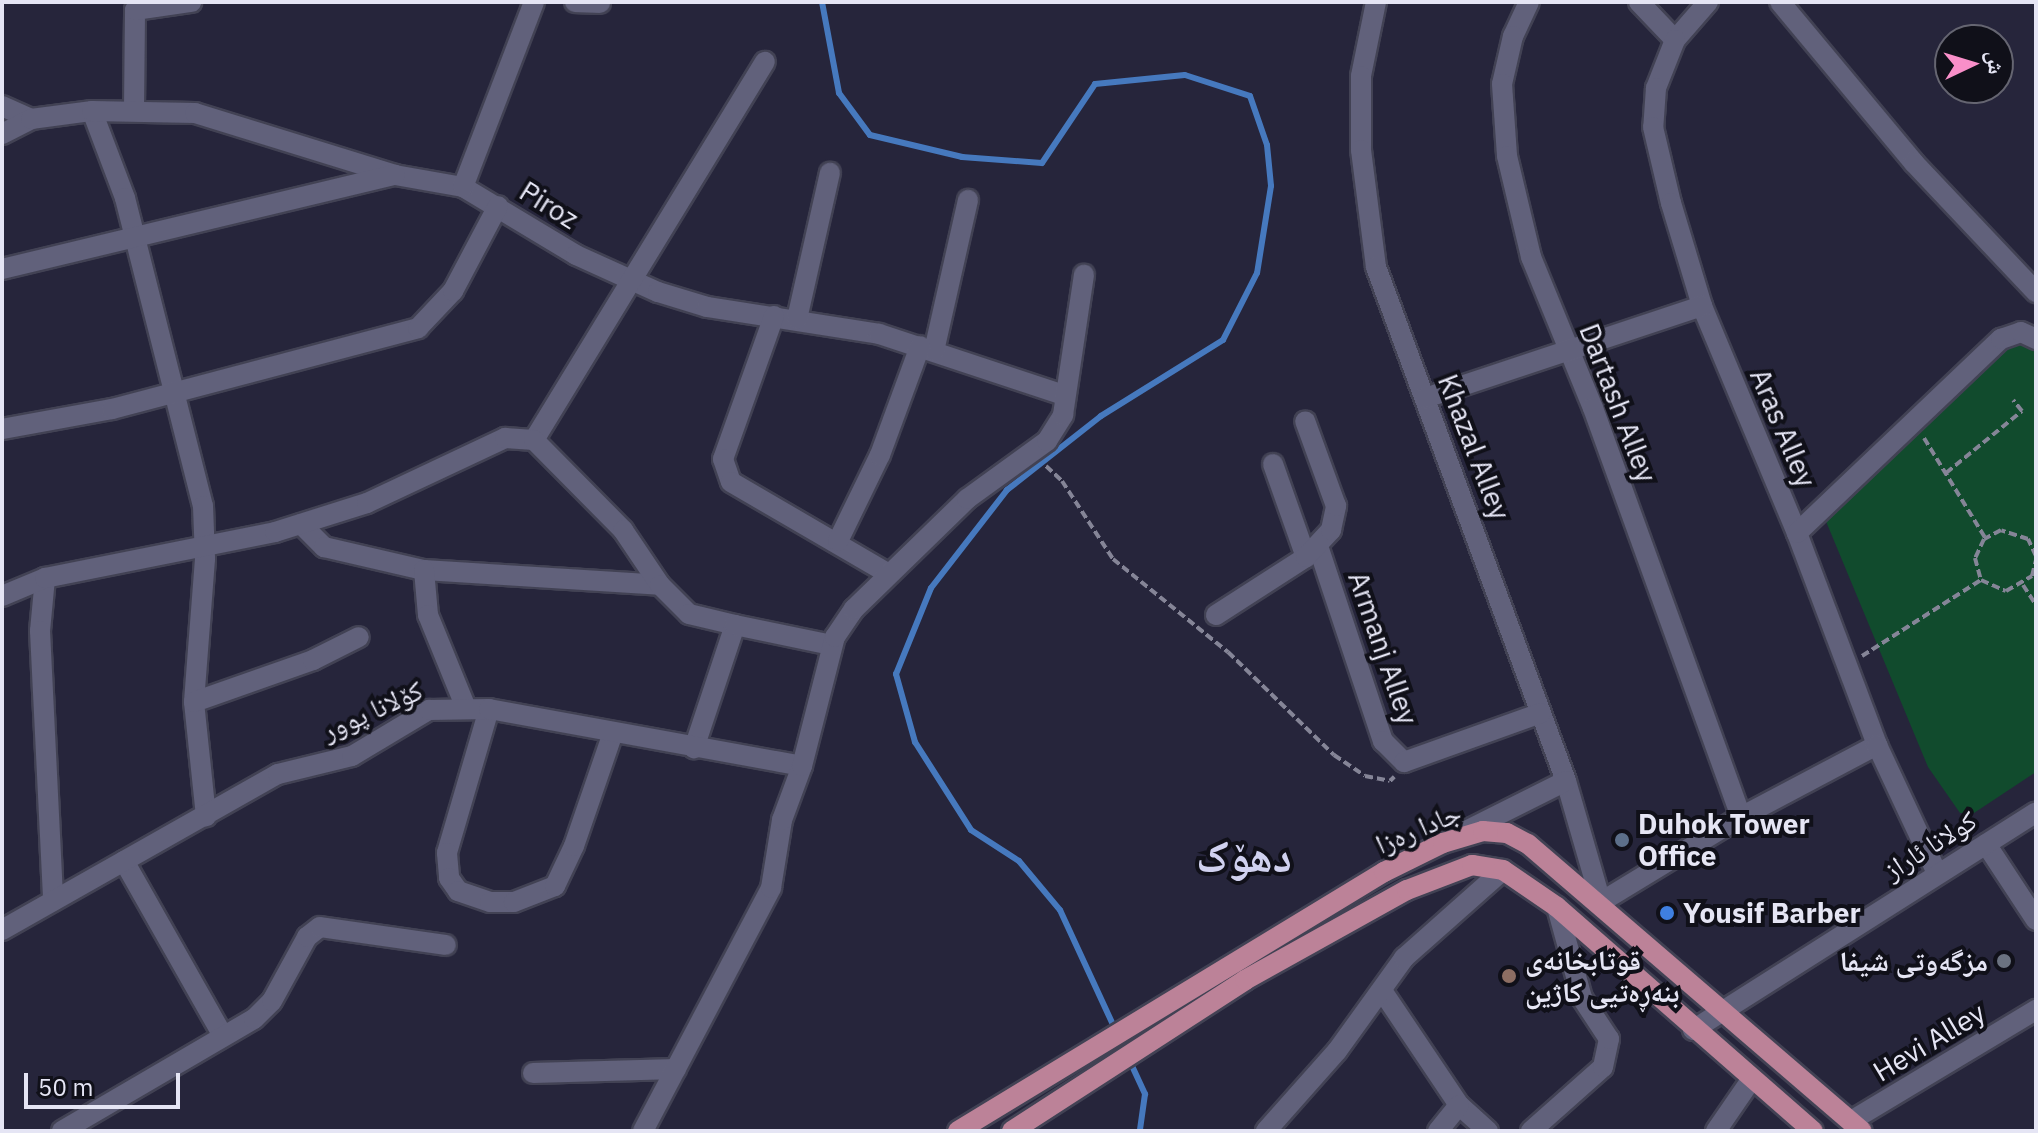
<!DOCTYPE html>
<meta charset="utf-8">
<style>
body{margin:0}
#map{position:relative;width:2038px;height:1133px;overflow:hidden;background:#26253b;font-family:"IBM Plex Sans","Noto Naskh Arabic",sans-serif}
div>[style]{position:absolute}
.green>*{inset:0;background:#114b2d}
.stream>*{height:6px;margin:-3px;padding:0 3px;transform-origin:3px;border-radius:3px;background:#4679be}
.path>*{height:4px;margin-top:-2px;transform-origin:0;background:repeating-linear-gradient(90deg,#858597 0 8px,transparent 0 12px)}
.roads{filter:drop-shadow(2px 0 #424254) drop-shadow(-2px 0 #424254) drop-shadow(0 2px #424254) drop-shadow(0 -2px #424254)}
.minor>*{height:20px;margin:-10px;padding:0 10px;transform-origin:10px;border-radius:10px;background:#61617b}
.major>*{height:20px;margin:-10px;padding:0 10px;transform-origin:10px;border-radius:10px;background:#bc8298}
.dots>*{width:22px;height:22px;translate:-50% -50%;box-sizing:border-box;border:4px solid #101019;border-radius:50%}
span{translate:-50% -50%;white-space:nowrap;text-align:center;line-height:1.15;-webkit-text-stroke:8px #101019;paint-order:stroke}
.street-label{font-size:28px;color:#e5e5f4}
.poi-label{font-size:28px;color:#e5e5f4;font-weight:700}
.left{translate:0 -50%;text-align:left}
.right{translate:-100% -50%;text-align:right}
.town-label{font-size:44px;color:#d0d1ef;font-weight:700}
.frame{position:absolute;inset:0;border:4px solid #e5e5f4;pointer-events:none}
.north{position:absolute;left:1934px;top:24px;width:80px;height:80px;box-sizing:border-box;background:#101019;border:2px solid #656571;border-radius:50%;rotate:86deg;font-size:22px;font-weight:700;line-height:32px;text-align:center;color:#e5e5f4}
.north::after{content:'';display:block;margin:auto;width:28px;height:36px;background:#f98fc9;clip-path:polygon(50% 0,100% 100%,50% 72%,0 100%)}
.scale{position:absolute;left:24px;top:1073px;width:156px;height:36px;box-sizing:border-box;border:4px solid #e5e5f4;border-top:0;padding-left:10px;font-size:24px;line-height:28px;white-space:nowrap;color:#e5e5f4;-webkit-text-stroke:6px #101019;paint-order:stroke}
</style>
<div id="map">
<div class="green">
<i style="clip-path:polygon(2017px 332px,2036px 354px,2036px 772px,1974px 813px,1960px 813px,1928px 767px,1825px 519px)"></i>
</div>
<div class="stream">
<i style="left:822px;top:2px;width:93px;rotate:79.4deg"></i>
<i style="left:839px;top:93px;width:52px;rotate:53.6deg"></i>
<i style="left:870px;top:135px;width:95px;rotate:13.4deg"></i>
<i style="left:962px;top:157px;width:80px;rotate:4.3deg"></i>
<i style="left:1042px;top:163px;width:95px;rotate:-56.1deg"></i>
<i style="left:1095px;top:84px;width:90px;rotate:-5.7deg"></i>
<i style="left:1185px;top:75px;width:68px;rotate:17.9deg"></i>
<i style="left:1250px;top:96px;width:52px;rotate:70.9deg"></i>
<i style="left:1267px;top:145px;width:41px;rotate:84.4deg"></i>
<i style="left:1271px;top:186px;width:88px;rotate:99.1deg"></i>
<i style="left:1257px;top:273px;width:75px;rotate:116.9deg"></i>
<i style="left:1223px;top:340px;width:144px;rotate:148.1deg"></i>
<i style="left:1101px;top:416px;width:120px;rotate:141.8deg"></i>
<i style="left:1007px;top:490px;width:124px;rotate:127.8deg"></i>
<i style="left:931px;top:588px;width:93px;rotate:112.1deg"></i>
<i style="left:896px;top:674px;width:71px;rotate:74.4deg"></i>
<i style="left:915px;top:742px;width:104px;rotate:57.5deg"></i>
<i style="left:971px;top:830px;width:57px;rotate:32.9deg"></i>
<i style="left:1019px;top:861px;width:64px;rotate:50.1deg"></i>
<i style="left:1060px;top:910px;width:203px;rotate:65.2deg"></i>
<i style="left:1145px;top:1094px;width:37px;rotate:98deg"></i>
</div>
<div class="path">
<i style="left:1924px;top:438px;width:119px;rotate:58.5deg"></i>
<i style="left:1046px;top:466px;width:22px;rotate:43deg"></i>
<i style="left:1062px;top:481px;width:93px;rotate:56.8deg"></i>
<i style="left:1113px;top:559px;width:148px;rotate:39deg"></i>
<i style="left:1228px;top:652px;width:148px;rotate:44.2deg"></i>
<i style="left:1334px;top:755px;width:37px;rotate:34deg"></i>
<i style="left:1365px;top:776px;width:25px;rotate:11deg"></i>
<i style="left:1390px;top:781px;width:6px;rotate:-45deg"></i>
<i style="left:1946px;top:473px;width:98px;rotate:-39.2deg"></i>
<i style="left:2022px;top:411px;width:14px;rotate:-129deg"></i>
<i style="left:2036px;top:556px;width:19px;rotate:-115deg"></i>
<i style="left:2028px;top:539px;width:28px;rotate:-162deg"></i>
<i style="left:2001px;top:530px;width:19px;rotate:152deg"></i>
<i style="left:1984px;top:539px;width:21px;rotate:115deg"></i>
<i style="left:1975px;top:558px;width:23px;rotate:75deg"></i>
<i style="left:1981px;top:580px;width:27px;rotate:24deg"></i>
<i style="left:2006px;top:591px;width:30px;rotate:-30deg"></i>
<i style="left:2032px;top:576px;width:16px;rotate:-76deg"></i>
<i style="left:2023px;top:585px;width:24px;rotate:57deg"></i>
<i style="left:1862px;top:656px;width:141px;rotate:-32.6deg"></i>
</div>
<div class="roads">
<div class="minor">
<i style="left:575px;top:2px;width:25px;rotate:2deg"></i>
<i style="left:1376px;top:2px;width:76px;rotate:101.5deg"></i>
<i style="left:1361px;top:76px;width:74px;rotate:90deg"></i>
<i style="left:1361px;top:150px;width:118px;rotate:82.7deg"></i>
<i style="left:1376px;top:267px;width:548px;rotate:69.71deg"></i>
<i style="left:1566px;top:781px;width:126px;rotate:73.9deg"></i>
<i style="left:1601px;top:902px;width:164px;rotate:-31.3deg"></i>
<i style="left:1741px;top:817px;width:154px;rotate:-27.9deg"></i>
<i style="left:1529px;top:2px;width:38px;rotate:115deg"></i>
<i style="left:1513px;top:36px;width:49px;rotate:102.9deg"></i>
<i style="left:1502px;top:84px;width:72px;rotate:86deg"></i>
<i style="left:1507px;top:156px;width:104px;rotate:76.6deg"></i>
<i style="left:1531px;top:257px;width:163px;rotate:67.7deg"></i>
<i style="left:1593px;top:408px;width:435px;rotate:70.1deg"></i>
<i style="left:1639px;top:2px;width:52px;rotate:46.5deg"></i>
<i style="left:1708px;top:2px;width:50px;rotate:131deg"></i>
<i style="left:1675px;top:40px;width:52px;rotate:111.6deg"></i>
<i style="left:1656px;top:88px;width:39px;rotate:94deg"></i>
<i style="left:1653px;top:127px;width:78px;rotate:76.7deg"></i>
<i style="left:1671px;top:203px;width:108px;rotate:73.2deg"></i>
<i style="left:1702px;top:306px;width:246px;rotate:67.3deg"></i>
<i style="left:1797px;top:533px;width:227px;rotate:69.3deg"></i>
<i style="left:1877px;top:745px;width:141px;rotate:64.9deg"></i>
<i style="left:1780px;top:2px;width:209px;rotate:50.2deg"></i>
<i style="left:1914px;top:163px;width:178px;rotate:46.6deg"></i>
<i style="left:2px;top:106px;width:32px;rotate:24deg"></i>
<i style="left:134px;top:109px;width:99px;rotate:-89.4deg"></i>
<i style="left:135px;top:10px;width:57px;rotate:-8.1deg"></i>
<i style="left:92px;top:111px;width:93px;rotate:69.2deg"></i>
<i style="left:125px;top:198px;width:318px;rotate:75.8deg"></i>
<i style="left:203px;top:506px;width:53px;rotate:87.8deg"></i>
<i style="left:205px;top:559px;width:143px;rotate:94.4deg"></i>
<i style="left:194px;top:702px;width:115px;rotate:84deg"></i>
<i style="left:2px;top:134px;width:33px;rotate:-27deg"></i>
<i style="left:31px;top:119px;width:62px;rotate:-7.5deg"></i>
<i style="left:92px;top:111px;width:103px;rotate:1.1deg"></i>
<i style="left:195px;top:113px;width:209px;rotate:17.2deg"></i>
<i style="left:395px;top:175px;width:69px;rotate:10deg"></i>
<i style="left:463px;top:187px;width:132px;rotate:31deg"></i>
<i style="left:576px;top:255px;width:90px;rotate:24.3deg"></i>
<i style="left:658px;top:292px;width:51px;rotate:17deg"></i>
<i style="left:707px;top:307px;width:174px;rotate:8.9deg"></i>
<i style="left:879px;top:334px;width:194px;rotate:18.3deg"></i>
<i style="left:463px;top:187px;width:198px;rotate:-69deg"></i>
<i style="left:2px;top:269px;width:404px;rotate:-13.5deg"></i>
<i style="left:774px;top:316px;width:152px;rotate:109.6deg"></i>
<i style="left:723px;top:459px;width:24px;rotate:71deg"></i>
<i style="left:731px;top:482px;width:183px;rotate:30.2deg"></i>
<i style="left:797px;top:319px;width:150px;rotate:-77.3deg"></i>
<i style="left:934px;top:351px;width:155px;rotate:-77.3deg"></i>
<i style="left:1425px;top:398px;width:292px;rotate:-18.4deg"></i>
<i style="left:2px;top:429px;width:112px;rotate:-10.3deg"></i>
<i style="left:112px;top:409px;width:317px;rotate:-14.8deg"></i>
<i style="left:418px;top:328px;width:51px;rotate:-46.6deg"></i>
<i style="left:453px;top:291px;width:96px;rotate:-62.1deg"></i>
<i style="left:534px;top:440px;width:443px;rotate:-58.6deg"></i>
<i style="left:1273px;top:464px;width:99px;rotate:70.5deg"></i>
<i style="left:301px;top:524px;width:33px;rotate:45deg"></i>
<i style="left:324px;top:547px;width:103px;rotate:13deg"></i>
<i style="left:424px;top:570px;width:236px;rotate:3.6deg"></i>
<i style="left:1797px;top:533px;width:282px;rotate:-43.6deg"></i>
<i style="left:2001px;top:339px;width:21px;rotate:-19deg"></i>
<i style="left:2021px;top:332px;width:17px;rotate:25deg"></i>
<i style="left:838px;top:541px;width:96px;rotate:-64deg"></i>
<i style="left:880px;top:455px;width:116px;rotate:-69.8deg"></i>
<i style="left:1318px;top:546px;width:206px;rotate:71.6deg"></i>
<i style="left:1383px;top:741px;width:30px;rotate:45deg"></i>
<i style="left:1404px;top:762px;width:145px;rotate:-19.7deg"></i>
<i style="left:424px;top:570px;width:45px;rotate:84.9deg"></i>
<i style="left:428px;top:615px;width:100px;rotate:67.8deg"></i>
<i style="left:45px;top:578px;width:53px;rotate:95.4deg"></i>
<i style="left:40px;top:631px;width:270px;rotate:87.2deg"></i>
<i style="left:2px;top:596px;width:47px;rotate:-22.7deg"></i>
<i style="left:45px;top:578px;width:235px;rotate:-11.3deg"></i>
<i style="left:275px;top:532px;width:96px;rotate:-17.5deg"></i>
<i style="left:367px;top:503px;width:153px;rotate:-25.2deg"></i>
<i style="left:505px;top:438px;width:29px;rotate:4deg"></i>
<i style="left:534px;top:440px;width:127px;rotate:45.3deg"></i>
<i style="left:623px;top:530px;width:66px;rotate:56.1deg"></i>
<i style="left:660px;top:585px;width:41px;rotate:45deg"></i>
<i style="left:689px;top:614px;width:47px;rotate:13.4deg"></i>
<i style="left:735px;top:625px;width:130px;rotate:108.4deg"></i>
<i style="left:1216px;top:615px;width:107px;rotate:-32.8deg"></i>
<i style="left:1306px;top:557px;width:37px;rotate:-47deg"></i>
<i style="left:1331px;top:530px;width:25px;rotate:-78deg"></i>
<i style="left:1336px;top:506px;width:90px;rotate:-110deg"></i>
<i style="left:735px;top:625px;width:99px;rotate:11.7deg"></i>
<i style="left:194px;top:702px;width:126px;rotate:-19.4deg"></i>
<i style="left:313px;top:660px;width:51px;rotate:-26.6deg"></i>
<i style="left:489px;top:709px;width:150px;rotate:106.3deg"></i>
<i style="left:447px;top:853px;width:25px;rotate:85deg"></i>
<i style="left:449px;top:878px;width:16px;rotate:55deg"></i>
<i style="left:458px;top:891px;width:34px;rotate:19deg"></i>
<i style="left:490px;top:902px;width:24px"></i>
<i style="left:514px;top:902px;width:44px;rotate:-21.3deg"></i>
<i style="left:555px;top:886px;width:44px;rotate:-64.6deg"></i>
<i style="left:574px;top:846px;width:120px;rotate:-71deg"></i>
<i style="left:1462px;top:833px;width:116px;rotate:-26.6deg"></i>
<i style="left:1986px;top:844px;width:91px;rotate:56.7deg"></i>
<i style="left:124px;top:861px;width:201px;rotate:60.5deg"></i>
<i style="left:2px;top:930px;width:317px;rotate:-29.5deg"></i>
<i style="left:278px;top:774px;width:76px;rotate:-13.7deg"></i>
<i style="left:352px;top:756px;width:90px;rotate:-30.9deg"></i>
<i style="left:429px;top:710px;width:60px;rotate:-1deg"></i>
<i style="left:489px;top:709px;width:318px;rotate:10.3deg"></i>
<i style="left:1383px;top:992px;width:136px;rotate:56.1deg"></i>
<i style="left:1459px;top:1105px;width:39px;rotate:42deg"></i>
<i style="left:1693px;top:1030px;width:406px;rotate:-32.4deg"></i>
<i style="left:533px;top:1073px;width:143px;rotate:-1.6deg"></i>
<i style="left:1851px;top:1121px;width:216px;rotate:-31deg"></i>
<i style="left:62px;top:1131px;width:222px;rotate:-30.3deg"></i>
<i style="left:254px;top:1019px;width:25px;rotate:-45deg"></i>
<i style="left:272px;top:1001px;width:73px;rotate:-61.3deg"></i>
<i style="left:307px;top:937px;width:16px;rotate:-38deg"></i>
<i style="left:320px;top:927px;width:127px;rotate:8.1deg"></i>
<i style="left:643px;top:1131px;width:275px;rotate:-62.2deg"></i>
<i style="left:771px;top:888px;width:69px;rotate:-80.8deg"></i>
<i style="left:782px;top:820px;width:58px;rotate:-69.7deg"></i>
<i style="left:802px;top:766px;width:133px;rotate:-75.7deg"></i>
<i style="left:835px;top:637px;width:34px;rotate:-56deg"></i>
<i style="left:854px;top:609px;width:158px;rotate:-44.2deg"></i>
<i style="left:967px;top:499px;width:99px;rotate:-35.9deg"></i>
<i style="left:1047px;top:441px;width:31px;rotate:-58deg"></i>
<i style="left:1063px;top:415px;width:142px;rotate:-81.5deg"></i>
<i style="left:1266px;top:1131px;width:107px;rotate:-48.4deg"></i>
<i style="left:1337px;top:1051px;width:115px;rotate:-54.2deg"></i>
<i style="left:1404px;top:958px;width:132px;rotate:-41.6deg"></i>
<i style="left:1438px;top:1131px;width:33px;rotate:-51deg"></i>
<i style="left:1531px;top:1131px;width:96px;rotate:-41.6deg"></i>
<i style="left:1603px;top:1067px;width:29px;rotate:-78deg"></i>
<i style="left:1609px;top:1039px;width:49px;rotate:-123.4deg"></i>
<i style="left:1582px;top:998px;width:94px;rotate:-105.4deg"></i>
<i style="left:1716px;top:1131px;width:62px;rotate:-55.5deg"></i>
</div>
<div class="major">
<i style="left:958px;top:1131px;width:499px;rotate:-31.3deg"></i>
<i style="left:1384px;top:872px;width:66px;rotate:-26.2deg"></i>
<i style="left:1443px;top:843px;width:42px;rotate:-16.7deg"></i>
<i style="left:1483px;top:831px;width:24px;rotate:5deg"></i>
<i style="left:1507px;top:833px;width:24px;rotate:28deg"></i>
<i style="left:1528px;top:844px;width:440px;rotate:40.7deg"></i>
<i style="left:1012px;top:1131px;width:278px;rotate:-32.9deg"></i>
<i style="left:1245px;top:980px;width:185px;rotate:-29.1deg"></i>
<i style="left:1407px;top:890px;width:70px;rotate:-21deg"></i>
<i style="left:1472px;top:865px;width:31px;rotate:9deg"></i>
<i style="left:1503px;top:870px;width:65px;rotate:34.4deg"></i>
<i style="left:1557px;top:907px;width:340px;rotate:41.2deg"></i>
</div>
</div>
<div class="dots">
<i style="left:1622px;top:840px;background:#5c6f8a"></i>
<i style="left:1667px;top:913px;background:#3f7fe0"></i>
<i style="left:2004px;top:961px;background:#6b7280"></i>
<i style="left:1509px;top:976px;background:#8d6e63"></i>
</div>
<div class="street-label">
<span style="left:549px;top:205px;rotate:32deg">Piroz</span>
<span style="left:1618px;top:403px;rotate:69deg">Dartash Alley</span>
<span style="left:1783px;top:428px;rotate:67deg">Aras Alley</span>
<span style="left:1474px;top:447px;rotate:69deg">Khazal Alley</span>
<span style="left:1383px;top:648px;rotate:71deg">Armanj Alley</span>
<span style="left:372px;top:710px;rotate:-24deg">کۆلانا پوور</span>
<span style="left:1418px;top:828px;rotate:-23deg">جادا ره‌زا</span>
<span style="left:1930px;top:845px;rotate:-32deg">کولانا ئاراز</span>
<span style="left:1929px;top:1042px;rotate:-31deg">Hevi Alley</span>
</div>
<div class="poi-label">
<span class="left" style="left:1638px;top:840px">Duhok Tower<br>Office</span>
<span class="left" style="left:1683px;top:913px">Yousif Barber</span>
<span class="left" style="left:1525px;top:976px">قوتابخانەی<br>بنەڕەتیی کاژین</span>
<span class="right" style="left:1988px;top:961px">مزگەوتی شیفا</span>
</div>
<div class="town-label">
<span style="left:1244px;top:856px">دھۆک</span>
</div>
<div class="frame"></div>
<div class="north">ش</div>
<div class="scale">50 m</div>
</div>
